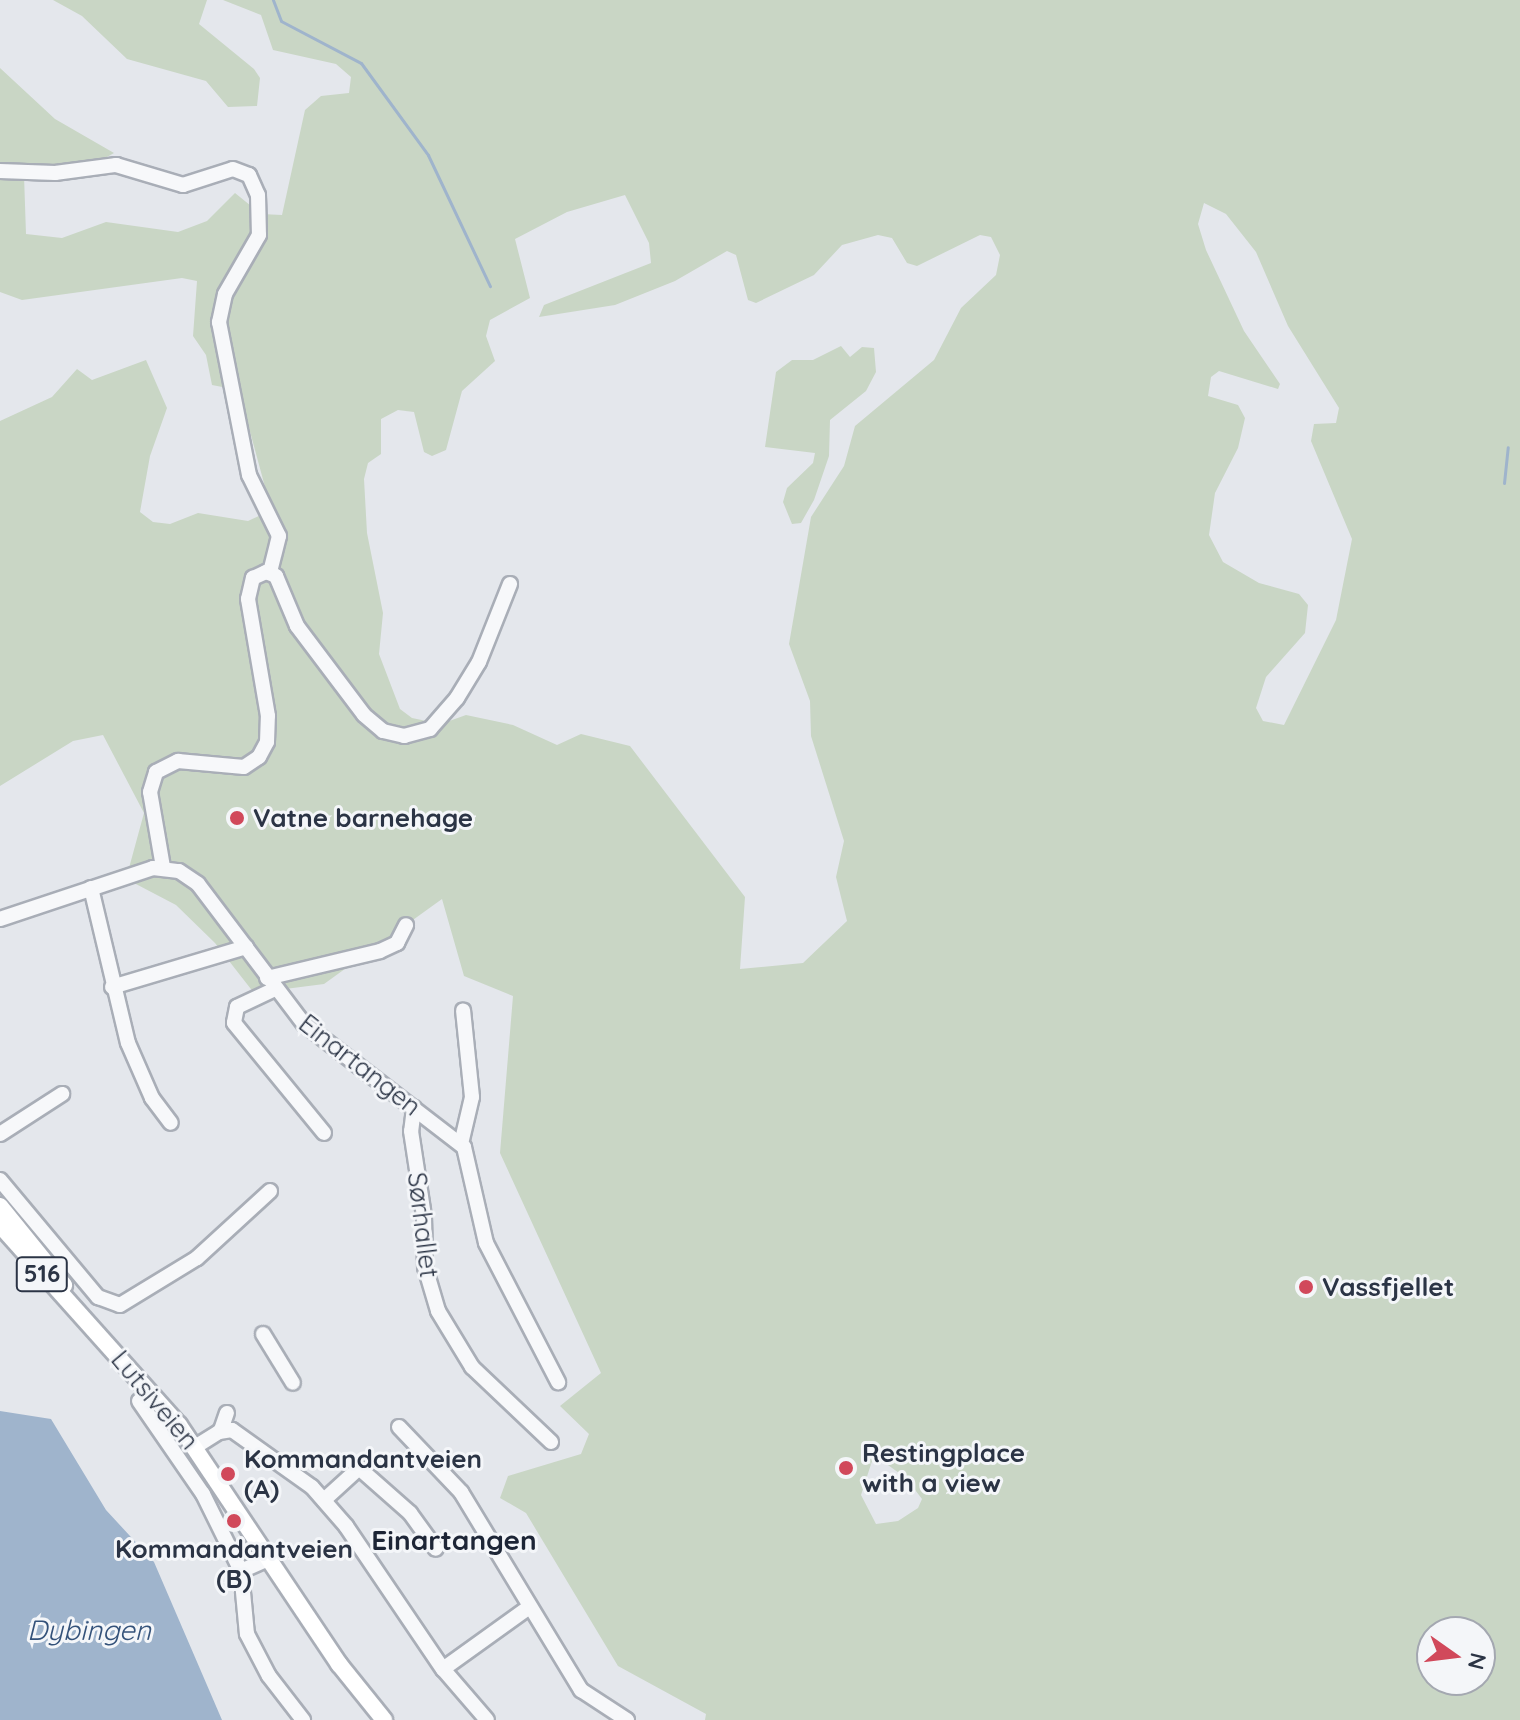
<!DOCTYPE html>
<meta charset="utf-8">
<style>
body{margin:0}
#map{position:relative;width:1520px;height:1720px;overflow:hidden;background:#e4e7ec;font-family:Quicksand,sans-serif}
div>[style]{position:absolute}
.green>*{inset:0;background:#c9d6c5}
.water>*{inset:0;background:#9fb4cc}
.stream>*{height:3px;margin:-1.5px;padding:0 1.5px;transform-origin:1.5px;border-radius:1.5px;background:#9fb4cc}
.roads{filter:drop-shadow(2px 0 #a9aeb7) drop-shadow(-2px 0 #a9aeb7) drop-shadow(0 2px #a9aeb7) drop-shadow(0 -2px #a9aeb7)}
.minor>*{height:14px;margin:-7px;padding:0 7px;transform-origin:7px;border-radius:7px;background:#f7f8fa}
.major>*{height:16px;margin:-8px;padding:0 8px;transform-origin:8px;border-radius:8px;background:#fff}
.dots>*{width:22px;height:22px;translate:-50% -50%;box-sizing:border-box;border:4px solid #f4f6f9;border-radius:50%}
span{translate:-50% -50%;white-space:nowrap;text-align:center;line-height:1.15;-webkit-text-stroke:6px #f4f6f9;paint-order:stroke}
.shield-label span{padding:2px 6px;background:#f4f6f9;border:2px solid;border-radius:6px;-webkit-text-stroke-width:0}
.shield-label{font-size:24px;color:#2b3445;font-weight:700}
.poi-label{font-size:26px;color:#2b3445;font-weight:700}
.left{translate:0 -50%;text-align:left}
.street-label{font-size:26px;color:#2b3445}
.neighbourhood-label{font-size:28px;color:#1d2536;font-weight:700}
.water-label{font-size:28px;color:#34527a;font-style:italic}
.north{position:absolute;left:1416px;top:1616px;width:80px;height:80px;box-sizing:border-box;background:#f4f6f9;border:2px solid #a4a8b1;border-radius:50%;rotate:104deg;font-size:22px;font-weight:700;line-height:32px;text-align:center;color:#2b3445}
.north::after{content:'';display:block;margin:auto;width:28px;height:36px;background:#d1495b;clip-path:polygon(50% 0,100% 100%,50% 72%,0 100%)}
</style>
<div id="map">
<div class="green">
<i style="clip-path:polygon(53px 0,207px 0,199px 24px,254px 69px,260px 78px,257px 106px,228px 107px,206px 81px,127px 59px,82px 16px)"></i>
<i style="clip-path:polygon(evenodd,223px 0,1520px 0,1520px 1720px,705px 1720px,706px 1714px,618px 1666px,526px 1513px,500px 1498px,508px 1476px,581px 1454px,589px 1434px,560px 1406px,601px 1373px,500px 1153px,513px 996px,464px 976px,442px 899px,324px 984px,254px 993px,215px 943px,176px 905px,134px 883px,129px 868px,144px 813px,103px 735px,73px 741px,0 786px,0 421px,52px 397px,77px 369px,92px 380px,146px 360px,167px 408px,150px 456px,140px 512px,153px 522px,170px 524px,198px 513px,248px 521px,263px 514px,268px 498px,242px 402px,233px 389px,212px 385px,206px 355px,193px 336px,197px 281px,182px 278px,22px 300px,0 292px,0 68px,55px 119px,114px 153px,98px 162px,24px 175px,26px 234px,62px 238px,106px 222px,178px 232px,207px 221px,235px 193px,261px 214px,282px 215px,305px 110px,321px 96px,349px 93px,351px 77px,336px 64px,273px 50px,261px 15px,223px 0,625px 195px,649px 243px,651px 263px,544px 305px,539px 317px,615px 305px,675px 281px,727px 251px,736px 255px,748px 300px,756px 303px,814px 275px,842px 245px,878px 235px,892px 238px,907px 263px,917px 266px,980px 235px,991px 237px,1000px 255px,996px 275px,961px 308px,934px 360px,855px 426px,844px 466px,811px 517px,789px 644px,810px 701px,811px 736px,844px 841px,836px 877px,847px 921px,803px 963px,740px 969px,745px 897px,630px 746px,581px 734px,557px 745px,513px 725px,466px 715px,441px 724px,412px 718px,400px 709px,379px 654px,383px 613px,367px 533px,364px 479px,368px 463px,381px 454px,381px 419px,398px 410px,414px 412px,424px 452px,432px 456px,446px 450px,462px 391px,495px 361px,486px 336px,490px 320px,530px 298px,515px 239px,567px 212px,625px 195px,223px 0,1204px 203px,1226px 214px,1256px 252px,1288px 326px,1339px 408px,1336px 423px,1314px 424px,1311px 441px,1352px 539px,1336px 620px,1284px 725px,1263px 721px,1256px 708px,1266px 677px,1305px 633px,1308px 605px,1299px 594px,1259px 583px,1223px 562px,1209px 535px,1215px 493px,1238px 448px,1245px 418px,1238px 405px,1208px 396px,1211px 377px,1219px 371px,1278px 389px,1280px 384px,1244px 331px,1206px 250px,1198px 224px,1204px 203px,223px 0,874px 1455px,906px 1478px,922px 1499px,918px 1508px,898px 1521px,876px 1524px,861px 1495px,874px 1455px,223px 0,1432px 1632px,1480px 1632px,1480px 1680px,1432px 1680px,1432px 1632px)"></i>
<i style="clip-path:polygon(841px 346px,850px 357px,862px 347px,874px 348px,876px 372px,866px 391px,830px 420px,829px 456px,814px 500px,801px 523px,792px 524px,783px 502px,787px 488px,813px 463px,815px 453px,765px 447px,776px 372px,792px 360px,813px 360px)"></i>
</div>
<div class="water">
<i style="clip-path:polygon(0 1411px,51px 1419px,106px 1510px,154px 1562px,222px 1720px,0 1720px)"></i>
</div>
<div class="stream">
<i style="left:273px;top:0;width:22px;rotate:69deg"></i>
<i style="left:281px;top:21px;width:90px;rotate:27.7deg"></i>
<i style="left:361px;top:63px;width:114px;rotate:53.9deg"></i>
<i style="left:428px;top:155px;width:145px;rotate:64.7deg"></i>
<i style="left:1504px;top:483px;width:36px;rotate:-84deg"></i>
</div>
<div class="roads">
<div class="minor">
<i style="left:0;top:171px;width:55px;rotate:2.1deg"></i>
<i style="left:55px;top:173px;width:62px;rotate:-7.5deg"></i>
<i style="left:116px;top:165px;width:70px;rotate:16.6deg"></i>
<i style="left:183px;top:185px;width:52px;rotate:-17.7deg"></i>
<i style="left:233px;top:169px;width:17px;rotate:21deg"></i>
<i style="left:249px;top:175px;width:22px;rotate:66deg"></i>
<i style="left:258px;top:195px;width:40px;rotate:88.6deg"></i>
<i style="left:259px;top:235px;width:68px;rotate:120deg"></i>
<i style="left:225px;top:294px;width:29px;rotate:102deg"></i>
<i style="left:219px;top:322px;width:156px;rotate:78.9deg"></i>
<i style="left:249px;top:475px;width:68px;rotate:63.8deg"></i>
<i style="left:279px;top:536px;width:37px;rotate:104deg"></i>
<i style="left:163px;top:867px;width:76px;rotate:-99.8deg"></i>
<i style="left:150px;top:792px;width:21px;rotate:-73deg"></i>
<i style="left:156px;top:772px;width:25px;rotate:-27deg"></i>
<i style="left:178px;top:761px;width:66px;rotate:5.2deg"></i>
<i style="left:244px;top:767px;width:18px;rotate:-34deg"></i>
<i style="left:259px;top:757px;width:17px;rotate:-62deg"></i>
<i style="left:267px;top:742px;width:26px;rotate:-88deg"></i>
<i style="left:268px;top:716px;width:119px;rotate:-99.7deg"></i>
<i style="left:248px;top:599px;width:22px;rotate:-77deg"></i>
<i style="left:253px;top:578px;width:14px;rotate:-25deg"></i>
<i style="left:266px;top:572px;width:11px;rotate:22deg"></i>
<i style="left:276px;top:576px;width:54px;rotate:67.2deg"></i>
<i style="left:297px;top:626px;width:111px;rotate:53deg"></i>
<i style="left:364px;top:715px;width:25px;rotate:40deg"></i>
<i style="left:383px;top:731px;width:22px;rotate:13deg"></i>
<i style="left:404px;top:736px;width:27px;rotate:-15deg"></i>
<i style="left:430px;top:729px;width:41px;rotate:-48.9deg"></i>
<i style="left:457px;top:698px;width:42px;rotate:-58.6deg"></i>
<i style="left:479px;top:662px;width:84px;rotate:-68.3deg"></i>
<i style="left:91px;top:888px;width:159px;rotate:76.6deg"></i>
<i style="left:128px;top:1043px;width:60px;rotate:66.4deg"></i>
<i style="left:152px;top:1098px;width:31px;rotate:53deg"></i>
<i style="left:0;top:919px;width:161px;rotate:-18.4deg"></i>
<i style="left:153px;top:868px;width:26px;rotate:7deg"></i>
<i style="left:179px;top:871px;width:23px;rotate:34deg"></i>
<i style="left:198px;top:884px;width:176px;rotate:52.9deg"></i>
<i style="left:304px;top:1024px;width:202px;rotate:37.6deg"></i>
<i style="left:464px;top:1147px;width:98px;rotate:77.1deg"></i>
<i style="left:486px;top:1243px;width:157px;rotate:62.6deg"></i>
<i style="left:267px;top:978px;width:116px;rotate:-13.4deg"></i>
<i style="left:380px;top:951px;width:19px;rotate:-25deg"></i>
<i style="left:397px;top:943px;width:20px;rotate:-63deg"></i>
<i style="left:112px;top:987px;width:140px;rotate:-16.6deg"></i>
<i style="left:275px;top:989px;width:42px;rotate:154.7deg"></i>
<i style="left:237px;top:1007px;width:16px;rotate:101deg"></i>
<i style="left:234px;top:1023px;width:142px;rotate:50.7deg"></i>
<i style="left:414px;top:1108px;width:23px;rotate:97deg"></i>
<i style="left:411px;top:1131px;width:86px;rotate:81.3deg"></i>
<i style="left:424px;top:1216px;width:51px;rotate:88.9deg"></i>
<i style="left:425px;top:1267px;width:46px;rotate:73.5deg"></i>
<i style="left:438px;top:1311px;width:66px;rotate:58.7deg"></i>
<i style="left:472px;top:1367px;width:109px;rotate:43.5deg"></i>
<i style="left:0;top:1134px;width:74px;rotate:-32.8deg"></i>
<i style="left:461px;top:1144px;width:48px;rotate:-76.8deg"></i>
<i style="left:472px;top:1097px;width:87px;rotate:-95.9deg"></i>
<i style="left:0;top:1180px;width:153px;rotate:50.1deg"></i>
<i style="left:98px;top:1297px;width:23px;rotate:20deg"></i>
<i style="left:120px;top:1305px;width:90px;rotate:-31.4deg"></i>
<i style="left:197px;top:1258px;width:99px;rotate:-42.5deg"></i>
<i style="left:263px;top:1334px;width:57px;rotate:58.5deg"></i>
<i style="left:139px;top:1401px;width:113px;rotate:55.5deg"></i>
<i style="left:203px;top:1494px;width:86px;rotate:63.7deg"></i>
<i style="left:241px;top:1571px;width:63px;rotate:84.6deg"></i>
<i style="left:247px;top:1634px;width:47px;rotate:62.4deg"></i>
<i style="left:269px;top:1676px;width:56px;rotate:52.3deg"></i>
<i style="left:399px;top:1427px;width:90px;rotate:46.4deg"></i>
<i style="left:461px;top:1492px;width:232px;rotate:58.8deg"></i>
<i style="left:581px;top:1690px;width:55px;rotate:33.1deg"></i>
<i style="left:221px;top:1430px;width:18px;rotate:-71deg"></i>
<i style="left:195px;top:1447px;width:28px;rotate:-32deg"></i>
<i style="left:219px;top:1432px;width:13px;rotate:-9deg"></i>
<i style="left:232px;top:1430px;width:98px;rotate:35.5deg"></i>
<i style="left:312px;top:1487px;width:52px;rotate:48.9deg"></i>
<i style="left:346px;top:1526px;width:173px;rotate:55.9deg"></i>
<i style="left:443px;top:1669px;width:67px;rotate:49.2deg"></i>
<i style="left:324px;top:1500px;width:47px;rotate:-42.4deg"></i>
<i style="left:359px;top:1468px;width:68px;rotate:41.4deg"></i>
<i style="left:410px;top:1513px;width:44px;rotate:54.2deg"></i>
<i style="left:241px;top:1571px;width:32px;rotate:-24deg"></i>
<i style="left:443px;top:1669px;width:105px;rotate:-35.7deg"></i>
</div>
<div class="major">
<i style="left:0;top:1206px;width:102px;rotate:51deg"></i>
<i style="left:0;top:1225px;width:268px;rotate:48.2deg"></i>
<i style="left:179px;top:1425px;width:288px;rotate:56.2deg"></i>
<i style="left:339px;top:1664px;width:72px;rotate:51.2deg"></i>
</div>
</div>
<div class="dots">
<i style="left:237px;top:818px;background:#d1495b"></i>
<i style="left:1306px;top:1287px;background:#d1495b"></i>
<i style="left:846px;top:1468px;background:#d1495b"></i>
<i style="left:228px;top:1474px;background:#d1495b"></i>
<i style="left:234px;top:1521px;background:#d1495b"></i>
</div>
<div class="shield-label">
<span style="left:42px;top:1274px">516</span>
</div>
<div class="poi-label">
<span class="left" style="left:253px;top:818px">Vatne barnehage</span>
<span class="left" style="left:1322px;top:1287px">Vassfjellet</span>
<span class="left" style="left:862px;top:1468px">Restingplace<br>with a view</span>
<span class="left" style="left:244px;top:1474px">Kommandantveien<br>(A)</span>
<span style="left:234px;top:1564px">Kommandantveien<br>(B)</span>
</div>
<div class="street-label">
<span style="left:360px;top:1065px;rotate:38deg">Einartangen</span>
<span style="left:423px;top:1225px;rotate:83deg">Sørhallet</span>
<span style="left:155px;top:1400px;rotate:50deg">Lutsiveien</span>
</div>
<div class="neighbourhood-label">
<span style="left:454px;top:1540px">Einartangen</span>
</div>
<div class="water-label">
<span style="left:89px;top:1630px">Dybingen</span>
</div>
<div class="north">N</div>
</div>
